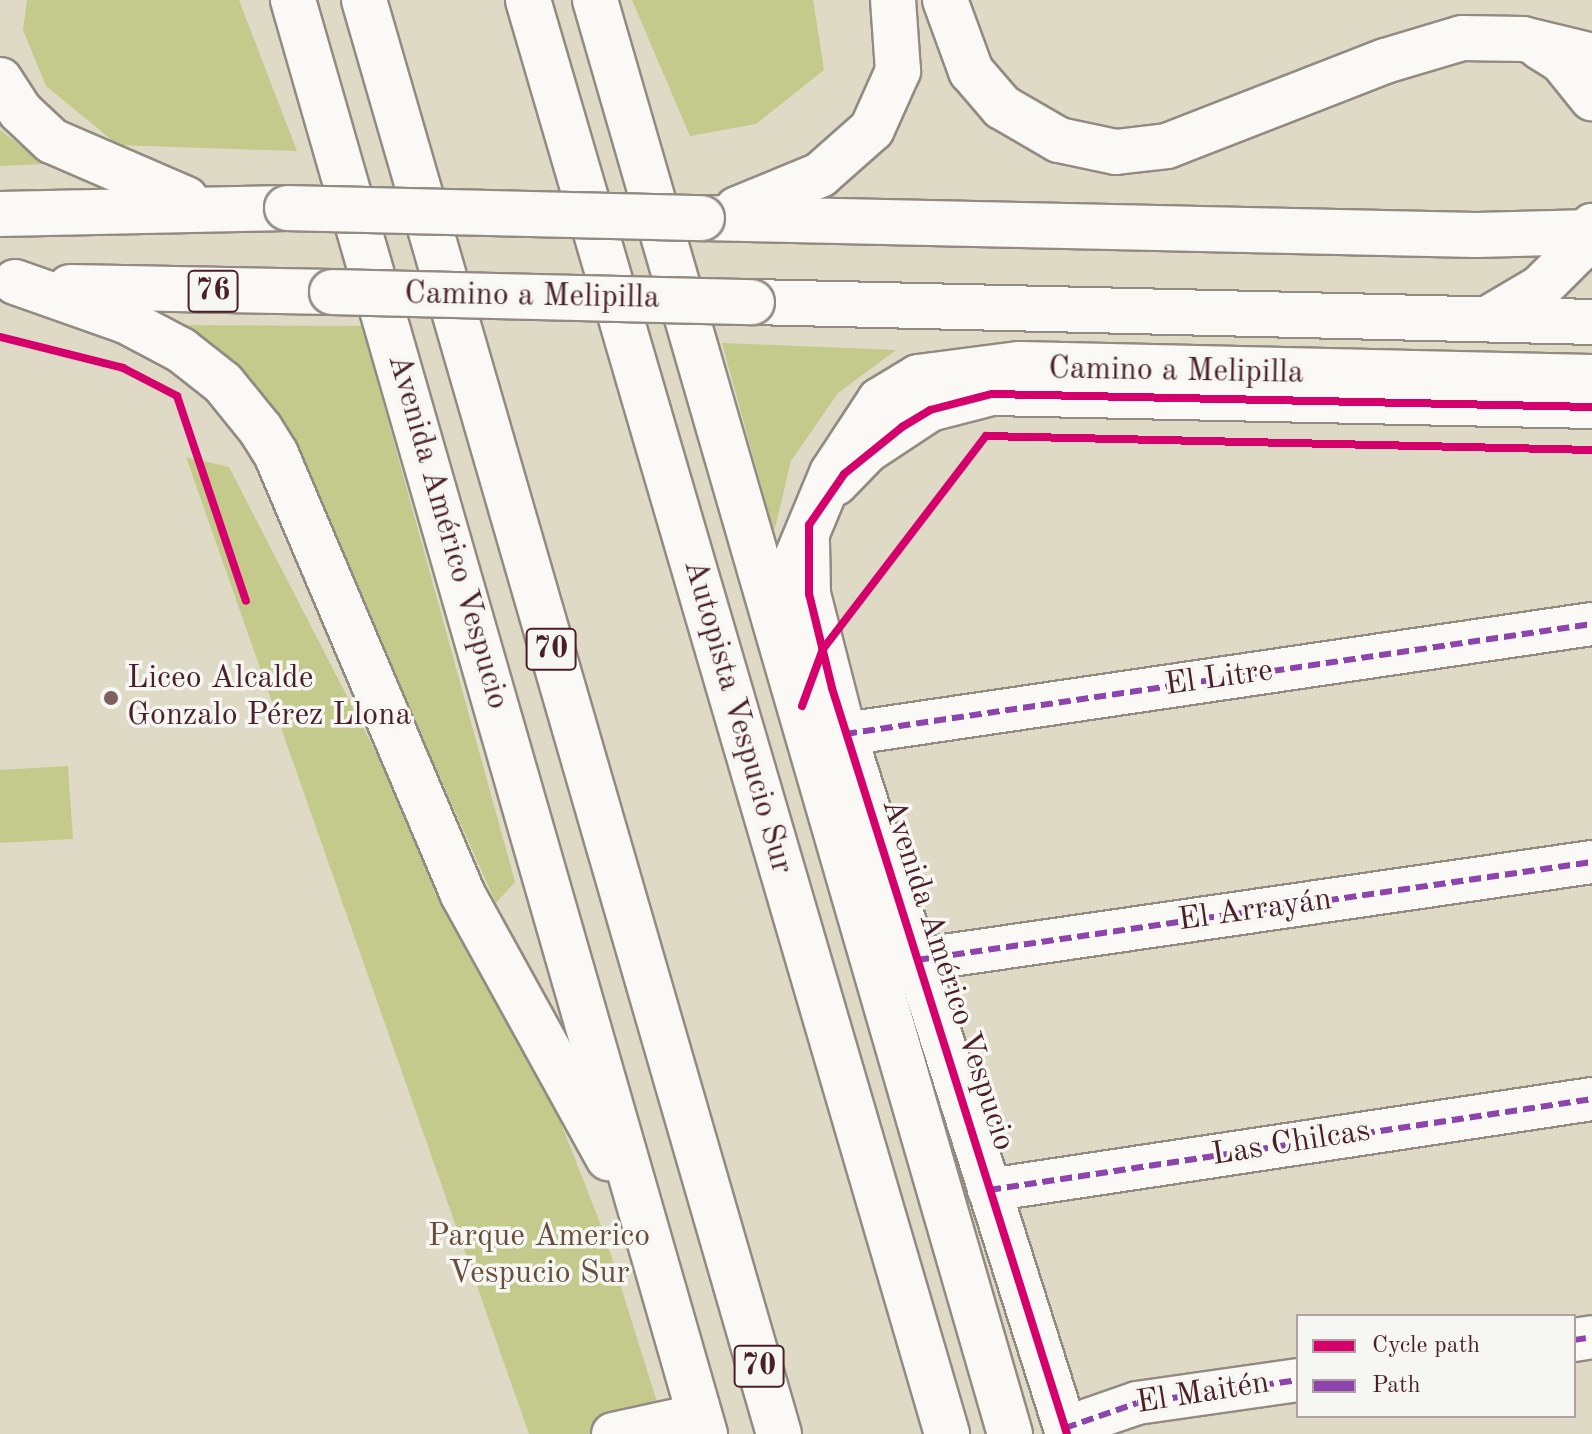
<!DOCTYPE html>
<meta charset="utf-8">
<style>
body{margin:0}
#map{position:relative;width:1592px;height:1434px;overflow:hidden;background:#dedac6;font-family:"Old Standard TT",serif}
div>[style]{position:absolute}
.green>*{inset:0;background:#c4c98c}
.roads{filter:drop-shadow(2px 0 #938a82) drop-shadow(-2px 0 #938a82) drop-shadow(0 2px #938a82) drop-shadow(0 -2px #938a82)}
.minor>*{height:42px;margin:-21px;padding:0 21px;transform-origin:21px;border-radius:21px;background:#faf9f6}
.primary>*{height:44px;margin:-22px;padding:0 22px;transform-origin:22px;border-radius:22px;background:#faf9f6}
.motorway>*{height:44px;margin:-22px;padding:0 22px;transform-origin:22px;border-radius:22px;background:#faf9f6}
.bridges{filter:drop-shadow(2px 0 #938a82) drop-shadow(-2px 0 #938a82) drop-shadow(0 2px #938a82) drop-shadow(0 -2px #938a82)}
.primary-bridge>*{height:44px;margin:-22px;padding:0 22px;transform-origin:22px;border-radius:22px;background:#faf9f6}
.quiet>*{height:6px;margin-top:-3px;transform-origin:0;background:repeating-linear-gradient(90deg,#8e44ad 0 12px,transparent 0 18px)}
.cycleway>*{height:8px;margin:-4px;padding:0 4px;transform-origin:4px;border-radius:4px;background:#d6006c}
.dots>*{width:22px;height:22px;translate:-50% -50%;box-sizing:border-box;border:4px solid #f6f6f2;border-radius:50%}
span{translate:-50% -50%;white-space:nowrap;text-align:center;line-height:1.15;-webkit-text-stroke:7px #f6f6f2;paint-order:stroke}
.shield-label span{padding:2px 6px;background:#f6f6f2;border:2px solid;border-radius:6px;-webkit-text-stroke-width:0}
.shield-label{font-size:30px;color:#4a1f2b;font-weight:700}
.street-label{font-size:32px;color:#4a1f2b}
.poi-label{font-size:32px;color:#4a1f2b}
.left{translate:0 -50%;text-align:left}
.park-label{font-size:32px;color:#684e3a}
.legend{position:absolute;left:1296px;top:1314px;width:280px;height:104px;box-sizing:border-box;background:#f6f6f2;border:2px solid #b1a0a2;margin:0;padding:10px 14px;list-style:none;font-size:24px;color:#4a1f2b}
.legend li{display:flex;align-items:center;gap:16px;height:40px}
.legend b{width:40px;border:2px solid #b1a0a2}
</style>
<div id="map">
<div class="green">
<i style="clip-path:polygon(27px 0,239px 0,297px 151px,118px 145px,46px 86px,23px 30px)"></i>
<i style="clip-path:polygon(632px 0,813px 0,824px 70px,756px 124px,690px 136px)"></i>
<i style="clip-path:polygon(0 130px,45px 164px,0 166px)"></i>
<i style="clip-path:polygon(177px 325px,362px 326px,515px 882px,496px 903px,305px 475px)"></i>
<i style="clip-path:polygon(722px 343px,896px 350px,838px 393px,791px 461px,774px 532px)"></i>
<i style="clip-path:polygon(186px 457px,229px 467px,542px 1075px,604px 1233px,667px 1434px,529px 1434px)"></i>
<i style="clip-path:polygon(68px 766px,73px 839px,0 843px,0 770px)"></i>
</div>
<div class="roads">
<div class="minor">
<i style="left:836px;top:484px;width:46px;rotate:-45.9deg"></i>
<i style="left:868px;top:451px;width:74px;rotate:-33.5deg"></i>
<i style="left:930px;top:410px;width:64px;rotate:-14.5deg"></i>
<i style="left:992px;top:394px;width:600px;rotate:1.24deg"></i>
<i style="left:808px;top:542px;width:52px;rotate:88.9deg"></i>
<i style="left:809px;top:594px;width:145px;rotate:75.6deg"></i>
<i style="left:845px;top:734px;width:734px;rotate:72.4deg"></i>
<i style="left:845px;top:734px;width:755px;rotate:-8.38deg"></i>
<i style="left:917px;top:960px;width:682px;rotate:-8.26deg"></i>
<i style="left:989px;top:1190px;width:610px;rotate:-8.58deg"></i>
<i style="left:1574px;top:1340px;width:18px;rotate:-9deg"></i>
<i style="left:1065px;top:1428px;width:76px;rotate:-19.1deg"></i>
<i style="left:1137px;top:1403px;width:163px;rotate:-8.1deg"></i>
<i style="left:613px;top:1434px;width:89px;rotate:-12.3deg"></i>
</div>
<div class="primary">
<i style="left:293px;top:0;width:1492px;rotate:73.97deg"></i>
<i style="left:595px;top:0;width:1493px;rotate:73.86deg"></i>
<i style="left:945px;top:0;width:76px;rotate:69.9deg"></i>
<i style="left:971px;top:71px;width:48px;rotate:49.3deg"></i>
<i style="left:1002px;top:107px;width:66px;rotate:30.1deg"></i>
<i style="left:1059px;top:140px;width:58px;rotate:11.9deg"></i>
<i style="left:1116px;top:152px;width:51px;rotate:-6.7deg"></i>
<i style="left:1167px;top:146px;width:234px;rotate:-21.3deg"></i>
<i style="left:1385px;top:61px;width:80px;rotate:-16.6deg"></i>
<i style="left:1462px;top:38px;width:61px;rotate:0.9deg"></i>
<i style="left:1523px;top:39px;width:71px;rotate:13.8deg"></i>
<i style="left:1540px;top:47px;width:26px;rotate:32deg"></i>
<i style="left:1562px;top:61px;width:48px;rotate:51deg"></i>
<i style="left:0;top:80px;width:37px;rotate:57deg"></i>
<i style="left:20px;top:111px;width:44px;rotate:43.2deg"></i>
<i style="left:52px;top:141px;width:146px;rotate:23.4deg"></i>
<i style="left:737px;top:209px;width:90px;rotate:-22.3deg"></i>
<i style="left:820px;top:175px;width:69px;rotate:-41.5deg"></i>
<i style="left:872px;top:129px;width:64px;rotate:-65.9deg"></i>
<i style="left:898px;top:71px;width:71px;rotate:-94deg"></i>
<i style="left:0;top:214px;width:287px;rotate:-1.2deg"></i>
<i style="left:702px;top:218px;width:774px;rotate:1.26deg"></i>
<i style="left:1476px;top:235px;width:116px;rotate:-1.5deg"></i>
<i style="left:15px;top:282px;width:118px;rotate:19.4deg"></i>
<i style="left:126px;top:321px;width:62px;rotate:27.8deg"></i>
<i style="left:181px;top:350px;width:53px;rotate:38.2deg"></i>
<i style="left:223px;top:383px;width:60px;rotate:51deg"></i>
<i style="left:261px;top:430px;width:28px;rotate:58deg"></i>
<i style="left:276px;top:454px;width:477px;rotate:67deg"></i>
<i style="left:462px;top:893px;width:303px;rotate:61.1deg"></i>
<i style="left:70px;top:287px;width:262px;rotate:1.1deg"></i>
<i style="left:752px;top:302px;width:840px;rotate:1.36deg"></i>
<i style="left:1489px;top:318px;width:59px;rotate:-30.5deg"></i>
<i style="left:1540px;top:288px;width:51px;rotate:-45deg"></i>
<i style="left:1576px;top:252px;width:31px;rotate:-58deg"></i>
<i style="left:780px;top:631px;width:71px;rotate:-77.7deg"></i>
<i style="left:795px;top:562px;width:96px;rotate:-67.4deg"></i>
<i style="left:832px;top:473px;width:87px;rotate:-56.7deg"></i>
<i style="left:880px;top:400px;width:44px;rotate:-31.2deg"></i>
<i style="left:918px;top:377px;width:103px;rotate:-7.3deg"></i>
<i style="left:1020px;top:364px;width:572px;rotate:1.3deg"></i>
</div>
<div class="motorway">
<i style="left:364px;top:0;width:1493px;rotate:73.86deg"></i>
<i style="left:528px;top:0;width:1494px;rotate:73.71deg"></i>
</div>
</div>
<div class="bridges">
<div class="primary-bridge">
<i style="left:287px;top:208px;width:415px;rotate:1.4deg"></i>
<i style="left:332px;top:292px;width:420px;rotate:1.4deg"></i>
</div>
</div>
<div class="quiet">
<i style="left:845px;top:734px;width:755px;rotate:-8.38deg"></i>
<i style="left:917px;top:960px;width:682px;rotate:-8.26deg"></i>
<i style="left:989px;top:1190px;width:610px;rotate:-8.58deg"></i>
<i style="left:1574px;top:1340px;width:18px;rotate:-9deg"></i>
<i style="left:1065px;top:1428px;width:76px;rotate:-19.1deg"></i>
<i style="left:1137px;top:1403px;width:163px;rotate:-8.1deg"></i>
</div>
<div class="cycleway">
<i style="left:0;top:337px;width:127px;rotate:14.1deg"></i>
<i style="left:123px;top:368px;width:61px;rotate:27.4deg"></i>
<i style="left:177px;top:396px;width:216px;rotate:71.4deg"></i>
<i style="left:802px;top:706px;width:61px;rotate:-69.8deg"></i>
<i style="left:823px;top:649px;width:268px;rotate:-52.6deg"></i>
<i style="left:986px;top:436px;width:606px;rotate:1.32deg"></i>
<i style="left:1067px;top:1434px;width:782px;rotate:-107.49deg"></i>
<i style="left:832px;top:688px;width:97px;rotate:-103.7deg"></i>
<i style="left:809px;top:594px;width:69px;rotate:-90deg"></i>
<i style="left:809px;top:525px;width:62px;rotate:-55.5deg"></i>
<i style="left:844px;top:474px;width:75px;rotate:-39deg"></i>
<i style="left:902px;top:427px;width:33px;rotate:-31deg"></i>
<i style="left:930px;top:410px;width:64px;rotate:-14.5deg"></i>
<i style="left:992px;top:394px;width:600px;rotate:1.24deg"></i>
</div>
<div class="dots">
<i style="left:111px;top:698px;background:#7e6061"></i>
</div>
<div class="shield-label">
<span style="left:213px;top:291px">76</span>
<span style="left:551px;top:649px">70</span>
<span style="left:759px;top:1366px">70</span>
</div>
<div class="street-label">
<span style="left:532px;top:297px;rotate:1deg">Camino a Melipilla</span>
<span style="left:1176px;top:372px;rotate:1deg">Camino a Melipilla</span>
<span style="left:447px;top:532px;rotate:74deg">Avenida Américo Vespucio</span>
<span style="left:1219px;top:679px;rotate:-8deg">El Litre</span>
<span style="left:737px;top:717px;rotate:74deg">Autopista Vespucio Sur</span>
<span style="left:1255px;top:911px;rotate:-8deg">El Arrayán</span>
<span style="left:947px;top:975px;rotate:72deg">Avenida Américo Vespucio</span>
<span style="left:1291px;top:1144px;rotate:-9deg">Las Chilcas</span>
<span style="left:1203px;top:1394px;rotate:-9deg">El Maitén</span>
</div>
<div class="poi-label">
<span class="left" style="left:127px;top:698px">Liceo Alcalde<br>Gonzalo Pérez Llona</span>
</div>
<div class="park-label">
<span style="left:539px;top:1256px">Parque Americo<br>Vespucio Sur</span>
</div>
<ul class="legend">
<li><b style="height:10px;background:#d6006c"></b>Cycle path</li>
<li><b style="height:10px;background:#8e44ad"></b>Path</li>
</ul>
</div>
